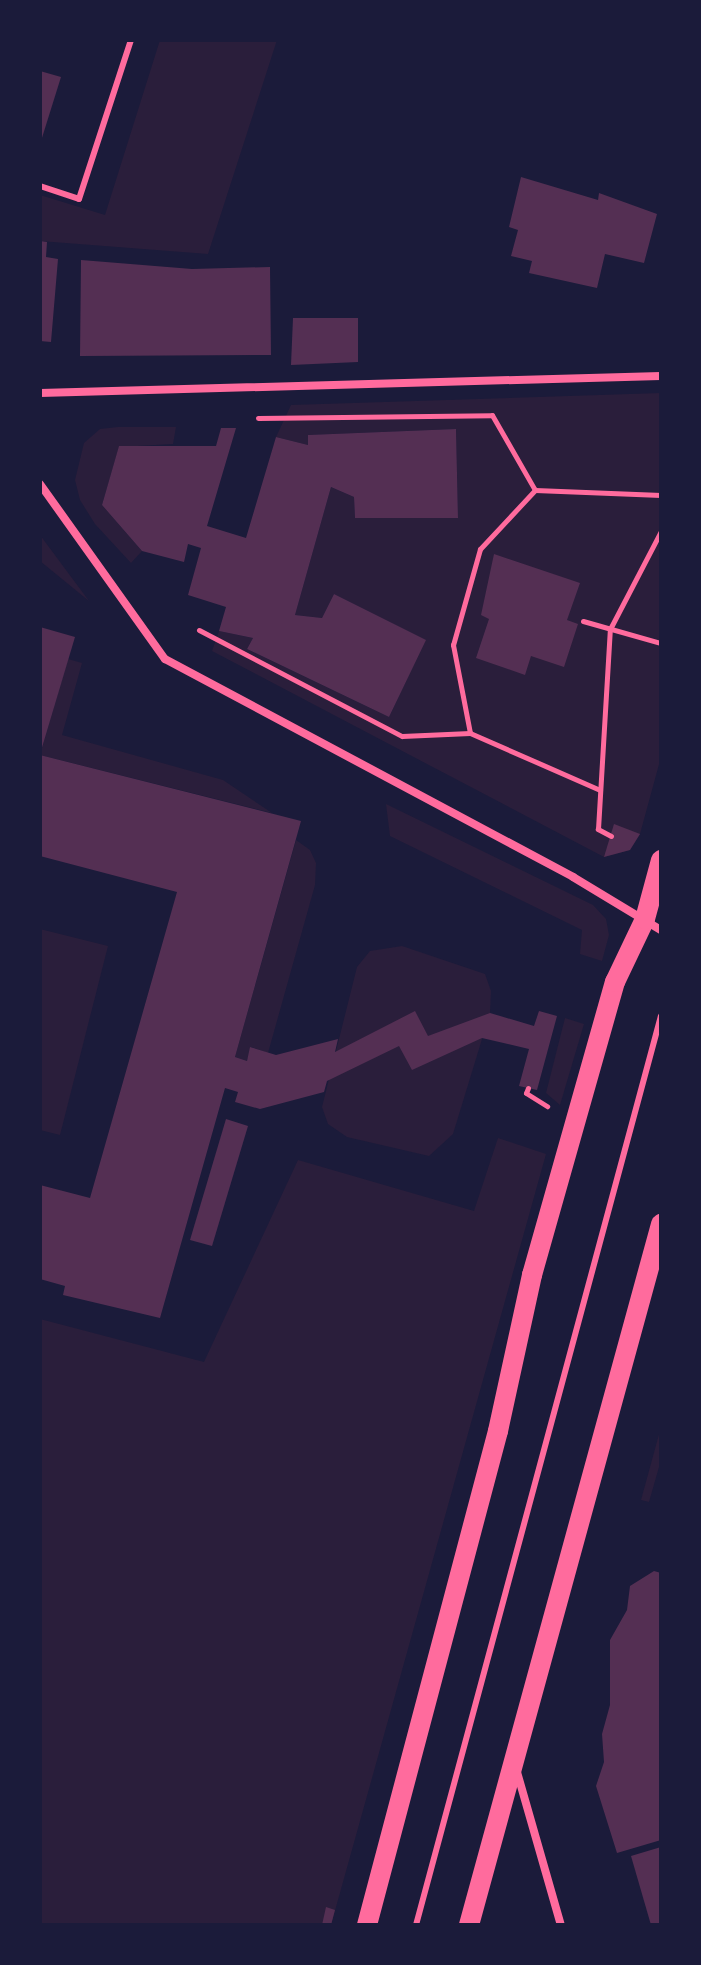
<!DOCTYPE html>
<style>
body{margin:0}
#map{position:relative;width:701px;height:1965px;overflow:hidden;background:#1b1b3a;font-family:Raleway,sans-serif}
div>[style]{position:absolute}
.green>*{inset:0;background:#2a1e3b}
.building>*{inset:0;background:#542f53}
.path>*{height:5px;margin:-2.5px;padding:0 2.5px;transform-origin:2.5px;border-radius:2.5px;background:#ff6b9d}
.service>*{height:6px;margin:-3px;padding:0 3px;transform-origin:3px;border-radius:3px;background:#ff6b9d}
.minor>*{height:8px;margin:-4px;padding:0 4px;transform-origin:4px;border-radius:4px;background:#ff6b9d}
.primary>*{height:20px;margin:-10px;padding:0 10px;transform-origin:10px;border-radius:10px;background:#ff6b9d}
span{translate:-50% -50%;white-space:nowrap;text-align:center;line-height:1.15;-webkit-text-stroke:8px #1b1b3a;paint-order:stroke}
.frame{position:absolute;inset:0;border:42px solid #1b1b3a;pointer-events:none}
</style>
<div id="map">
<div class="green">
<i style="clip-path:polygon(160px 40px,277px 40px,208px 254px,40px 241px,40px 195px,105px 215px)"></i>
<i style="clip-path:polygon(661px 393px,661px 757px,640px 834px,630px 850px,604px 857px,212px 651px,219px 631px,253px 638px,247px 649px,389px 717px,425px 640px,334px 594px,322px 618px,295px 615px,331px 487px,354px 497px,355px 518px,458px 518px,456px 429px,308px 435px,308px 445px,276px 437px,291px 405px)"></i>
<i style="clip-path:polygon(118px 427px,176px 427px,173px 444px,119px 447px,102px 505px,142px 551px,131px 563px,95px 524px,80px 500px,75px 480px,84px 443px,100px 429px)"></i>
<i style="clip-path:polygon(40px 535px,89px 601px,40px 561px)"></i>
<i style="clip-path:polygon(68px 659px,82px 663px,62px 735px,223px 780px,272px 813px,40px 755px)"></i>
<i style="clip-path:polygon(386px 804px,593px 905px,606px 919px,609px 935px,602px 961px,580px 954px,582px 930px,390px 836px)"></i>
<i style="clip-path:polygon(296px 840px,310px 850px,316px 863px,315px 885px,268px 1053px,251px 1047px,247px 1061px,235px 1057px)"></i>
<i style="clip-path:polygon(40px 929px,108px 946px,60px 1135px,40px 1130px)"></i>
<i style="clip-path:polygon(402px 946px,485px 974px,491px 991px,490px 1013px,453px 1134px,429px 1156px,347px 1137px,328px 1124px,322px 1107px,357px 967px,370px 951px)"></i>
<i style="clip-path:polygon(565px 1018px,584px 1024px,560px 1105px,546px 1093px)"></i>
<i style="clip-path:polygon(498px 1138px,546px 1154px,331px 1925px,40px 1925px,40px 1319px,204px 1362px,298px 1160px,474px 1211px)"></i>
<i style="clip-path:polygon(661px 1427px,661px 1460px,649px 1502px,641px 1500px)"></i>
</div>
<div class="building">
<i style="clip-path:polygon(40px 71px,61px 77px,41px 141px,40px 141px)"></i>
<i style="clip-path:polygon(521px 177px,598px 200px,599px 193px,657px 214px,644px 263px,605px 254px,597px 288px,529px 273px,532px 261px,511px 256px,518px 230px,509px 227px)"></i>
<i style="clip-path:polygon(40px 241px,47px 242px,46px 257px,58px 259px,51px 342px,40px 341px)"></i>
<i style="clip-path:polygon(81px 260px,192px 269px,270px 267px,271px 355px,80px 356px)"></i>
<i style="clip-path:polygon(293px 318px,358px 318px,358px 362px,291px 365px)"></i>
<i style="clip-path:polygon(221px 428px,236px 428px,207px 526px,246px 538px,276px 437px,308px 445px,308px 435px,456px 429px,458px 518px,355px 518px,354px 497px,331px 487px,295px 615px,322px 618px,334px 594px,426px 640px,389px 717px,247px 649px,253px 638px,219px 631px,226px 607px,188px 595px,201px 548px,188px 544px,184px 562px,142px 551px,102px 505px,119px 446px,216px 446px)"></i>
<i style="clip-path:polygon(494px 554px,580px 583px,567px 620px,578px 624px,564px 667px,531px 656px,525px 675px,476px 658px,489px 619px,481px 615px)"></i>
<i style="clip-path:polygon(40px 627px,75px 637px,41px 751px,40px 751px)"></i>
<i style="clip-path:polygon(40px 755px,301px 821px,235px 1057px,247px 1061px,250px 1047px,276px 1055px,338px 1039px,335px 1052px,415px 1011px,428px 1036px,490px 1013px,534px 1026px,539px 1011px,557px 1016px,537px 1090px,519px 1086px,529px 1049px,482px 1038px,412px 1070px,399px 1046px,327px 1081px,324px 1092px,260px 1109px,235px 1102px,238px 1092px,225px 1088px,160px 1318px,63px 1295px,65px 1286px,40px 1279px,40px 1185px,90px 1198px,177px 892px,40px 856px)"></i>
<i style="clip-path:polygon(614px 824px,640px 834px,630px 850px,604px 857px)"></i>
<i style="clip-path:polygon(226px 1119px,248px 1126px,212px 1246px,190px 1240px)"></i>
<i style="clip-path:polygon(654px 1571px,661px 1573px,661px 1840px,617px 1853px,596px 1786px,604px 1762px,602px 1734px,610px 1705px,610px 1640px,627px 1610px,630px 1586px)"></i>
<i style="clip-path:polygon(661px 1847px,661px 1925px,651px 1925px,631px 1856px)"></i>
<i style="clip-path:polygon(326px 1907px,335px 1910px,331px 1925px,322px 1925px)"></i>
</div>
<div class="path">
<i style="left:258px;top:418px;width:234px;rotate:-0.7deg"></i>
<i style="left:492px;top:415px;width:86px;rotate:60.2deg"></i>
<i style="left:583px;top:621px;width:81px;rotate:15.8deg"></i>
<i style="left:199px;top:630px;width:229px;rotate:27.6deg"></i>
<i style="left:402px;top:736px;width:68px;rotate:-2.5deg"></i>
<i style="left:600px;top:790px;width:142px;rotate:-156.3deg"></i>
<i style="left:470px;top:733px;width:90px;rotate:-100.9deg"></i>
<i style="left:453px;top:645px;width:100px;rotate:-74.3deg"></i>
<i style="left:480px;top:549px;width:81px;rotate:-47deg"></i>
<i style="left:535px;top:490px;width:126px;rotate:2.3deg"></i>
<i style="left:611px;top:836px;width:15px;rotate:-152deg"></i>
<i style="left:598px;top:829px;width:200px;rotate:-86.6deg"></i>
<i style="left:610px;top:629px;width:110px;rotate:-62.5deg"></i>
<i style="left:528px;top:1088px;width:5px;rotate:112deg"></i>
<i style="left:526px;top:1093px;width:25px;rotate:32deg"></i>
</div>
<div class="service">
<i style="left:40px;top:186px;width:41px;rotate:18.4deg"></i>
<i style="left:79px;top:199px;width:167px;rotate:-71.9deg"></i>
<i style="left:416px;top:1925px;width:941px;rotate:-74.92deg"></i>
</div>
<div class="minor">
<i style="left:40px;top:393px;width:621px;rotate:-1.57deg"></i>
<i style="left:40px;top:484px;width:215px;rotate:54.5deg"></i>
<i style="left:165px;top:659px;width:463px;rotate:28.1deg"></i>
<i style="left:573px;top:877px;width:103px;rotate:31.1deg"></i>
<i style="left:517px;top:1772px;width:159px;rotate:74deg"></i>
</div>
<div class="primary">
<i style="left:367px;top:1925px;width:511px;rotate:-75.15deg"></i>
<i style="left:498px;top:1431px;width:160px;rotate:-77.7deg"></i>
<i style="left:532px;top:1275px;width:305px;rotate:-74.2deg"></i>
<i style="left:615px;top:982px;width:70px;rotate:-64.5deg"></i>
<i style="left:645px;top:919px;width:61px;rotate:-74.8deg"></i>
<i style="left:469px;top:1925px;width:727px;rotate:-74.68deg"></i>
</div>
<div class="frame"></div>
</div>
